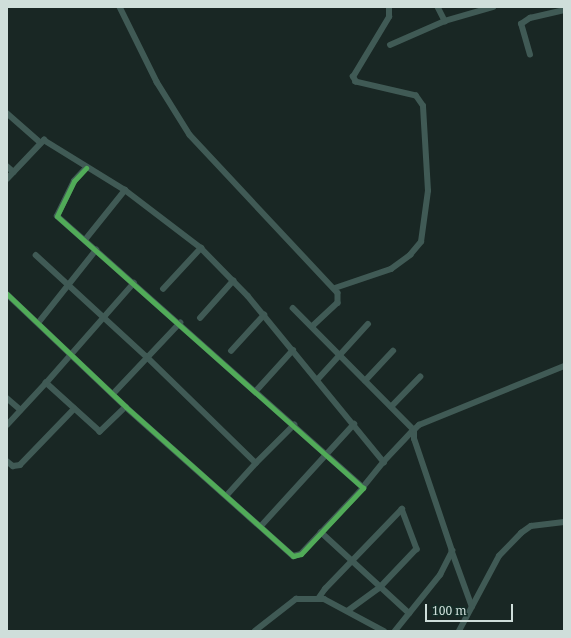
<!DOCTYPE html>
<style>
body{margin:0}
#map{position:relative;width:571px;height:638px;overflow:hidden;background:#192724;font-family:"Noto Serif",serif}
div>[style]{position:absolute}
.minor>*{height:5.5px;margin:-2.75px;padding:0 2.75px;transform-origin:2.75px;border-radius:2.75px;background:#405a55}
.cycleway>*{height:5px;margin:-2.5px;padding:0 2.5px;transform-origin:2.5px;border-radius:2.5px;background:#51ab58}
span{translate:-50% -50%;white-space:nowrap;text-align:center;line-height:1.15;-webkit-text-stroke:4px #132d27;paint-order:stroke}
.frame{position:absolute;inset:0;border:8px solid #cfdeda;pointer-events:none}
.scale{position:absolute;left:425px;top:604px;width:88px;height:18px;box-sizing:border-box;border:2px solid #cfdeda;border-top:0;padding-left:5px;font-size:12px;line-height:14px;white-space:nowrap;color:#cfdeda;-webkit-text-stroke:3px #132d27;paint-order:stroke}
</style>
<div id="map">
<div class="minor">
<i style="left:120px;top:7px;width:84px;rotate:63.7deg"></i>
<i style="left:157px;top:82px;width:62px;rotate:58.1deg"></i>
<i style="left:190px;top:135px;width:216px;rotate:46.9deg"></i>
<i style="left:338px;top:293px;width:10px;rotate:90deg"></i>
<i style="left:338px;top:303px;width:35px;rotate:137deg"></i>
<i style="left:438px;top:7px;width:16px;rotate:63deg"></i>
<i style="left:390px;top:45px;width:60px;rotate:-23.6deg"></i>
<i style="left:445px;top:21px;width:50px;rotate:-16.3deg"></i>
<i style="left:530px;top:55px;width:32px;rotate:-106deg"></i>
<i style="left:521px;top:24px;width:11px;rotate:-34deg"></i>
<i style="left:530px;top:18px;width:35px;rotate:-13deg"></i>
<i style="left:7px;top:113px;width:45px;rotate:41.4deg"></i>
<i style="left:7px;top:166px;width:9px;rotate:41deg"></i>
<i style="left:7px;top:179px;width:54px;rotate:-46.5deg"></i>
<i style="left:44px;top:140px;width:95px;rotate:31.7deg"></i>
<i style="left:125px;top:190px;width:96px;rotate:37.3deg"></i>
<i style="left:201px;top:248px;width:67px;rotate:45.6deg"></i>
<i style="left:248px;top:296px;width:215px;rotate:50.7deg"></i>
<i style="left:384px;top:462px;width:33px;rotate:129deg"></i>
<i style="left:85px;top:240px;width:64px;rotate:-51.3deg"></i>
<i style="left:36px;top:255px;width:149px;rotate:42.6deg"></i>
<i style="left:146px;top:356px;width:153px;rotate:44.2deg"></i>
<i style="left:256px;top:463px;width:54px;rotate:-45deg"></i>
<i style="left:335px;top:288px;width:59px;rotate:-18.7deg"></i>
<i style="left:391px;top:269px;width:24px;rotate:-36deg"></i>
<i style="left:410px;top:255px;width:17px;rotate:-50deg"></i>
<i style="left:421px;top:242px;width:51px;rotate:-82.2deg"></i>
<i style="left:428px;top:191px;width:85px;rotate:-93.4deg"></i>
<i style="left:423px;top:106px;width:12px;rotate:-125deg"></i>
<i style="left:416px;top:96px;width:62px;rotate:-166.9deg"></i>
<i style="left:356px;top:82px;width:6px;rotate:-121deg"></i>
<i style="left:353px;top:77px;width:70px;rotate:-59deg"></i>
<i style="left:389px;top:17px;width:10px;rotate:-90deg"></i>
<i style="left:163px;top:289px;width:56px;rotate:-47.2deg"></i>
<i style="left:7px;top:294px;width:164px;rotate:43.5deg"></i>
<i style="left:126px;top:407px;width:224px;rotate:41.7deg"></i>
<i style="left:293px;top:556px;width:8px;rotate:-14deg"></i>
<i style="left:301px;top:554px;width:91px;rotate:-46.8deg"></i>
<i style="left:363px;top:488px;width:409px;rotate:-138.4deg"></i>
<i style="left:57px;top:216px;width:39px;rotate:-64deg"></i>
<i style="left:74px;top:181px;width:18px;rotate:-47deg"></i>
<i style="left:293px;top:308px;width:172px;rotate:45.2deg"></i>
<i style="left:414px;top:430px;width:44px;rotate:133.2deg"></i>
<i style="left:200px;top:318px;width:50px;rotate:-48.3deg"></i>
<i style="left:39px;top:322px;width:92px;rotate:-51.6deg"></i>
<i style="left:231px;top:351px;width:49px;rotate:-47.5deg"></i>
<i style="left:318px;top:379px;width:74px;rotate:-47.7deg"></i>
<i style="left:365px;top:381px;width:41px;rotate:-47deg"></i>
<i style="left:256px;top:391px;width:55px;rotate:-47.9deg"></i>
<i style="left:113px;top:394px;width:98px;rotate:-46.7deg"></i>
<i style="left:7px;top:398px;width:18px;rotate:41deg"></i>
<i style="left:126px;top:407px;width:36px;rotate:136deg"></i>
<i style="left:100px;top:432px;width:73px;rotate:-137.8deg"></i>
<i style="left:46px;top:383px;width:133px;rotate:-48.7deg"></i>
<i style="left:391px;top:407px;width:42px;rotate:-46deg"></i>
<i style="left:7px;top:425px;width:57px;rotate:-47.1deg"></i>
<i style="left:7px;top:461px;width:8px;rotate:40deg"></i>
<i style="left:13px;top:466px;width:7px;rotate:-8deg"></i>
<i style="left:20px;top:465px;width:78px;rotate:-46deg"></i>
<i style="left:227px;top:495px;width:43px;rotate:-47.8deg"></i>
<i style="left:261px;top:526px;width:138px;rotate:-47.6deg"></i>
<i style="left:321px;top:532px;width:120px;rotate:42.6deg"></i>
<i style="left:452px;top:551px;width:59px;rotate:70deg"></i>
<i style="left:318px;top:599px;width:12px;rotate:-55deg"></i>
<i style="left:325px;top:589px;width:111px;rotate:-46.1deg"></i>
<i style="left:402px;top:509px;width:43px;rotate:69.4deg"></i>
<i style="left:417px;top:549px;width:54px;rotate:133.5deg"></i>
<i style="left:380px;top:588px;width:39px;rotate:144deg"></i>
<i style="left:255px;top:631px;width:52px;rotate:-38deg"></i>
<i style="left:296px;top:599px;width:28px"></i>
<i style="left:324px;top:599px;width:68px;rotate:28.1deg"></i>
<i style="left:395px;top:631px;width:72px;rotate:-51.2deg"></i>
<i style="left:440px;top:575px;width:27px;rotate:-63deg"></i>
<i style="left:452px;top:551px;width:118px;rotate:-108.7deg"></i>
<i style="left:414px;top:439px;width:9px;rotate:-90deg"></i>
<i style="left:414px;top:430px;width:7px;rotate:-45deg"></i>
<i style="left:419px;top:425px;width:157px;rotate:-22.1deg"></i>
<i style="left:459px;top:631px;width:85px;rotate:-61.9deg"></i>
<i style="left:499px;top:556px;width:32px;rotate:-46deg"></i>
<i style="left:521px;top:533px;width:12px;rotate:-35deg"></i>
<i style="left:531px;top:526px;width:33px;rotate:-7deg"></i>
</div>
<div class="cycleway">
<i style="left:7px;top:294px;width:164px;rotate:43.5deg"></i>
<i style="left:126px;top:407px;width:224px;rotate:41.7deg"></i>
<i style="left:293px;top:556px;width:8px;rotate:-14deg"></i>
<i style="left:301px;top:554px;width:91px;rotate:-46.8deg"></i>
<i style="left:363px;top:488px;width:409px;rotate:-138.4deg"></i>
<i style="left:57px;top:216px;width:39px;rotate:-64deg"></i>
<i style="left:74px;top:181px;width:18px;rotate:-47deg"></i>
</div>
<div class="frame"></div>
<div class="scale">100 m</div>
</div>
